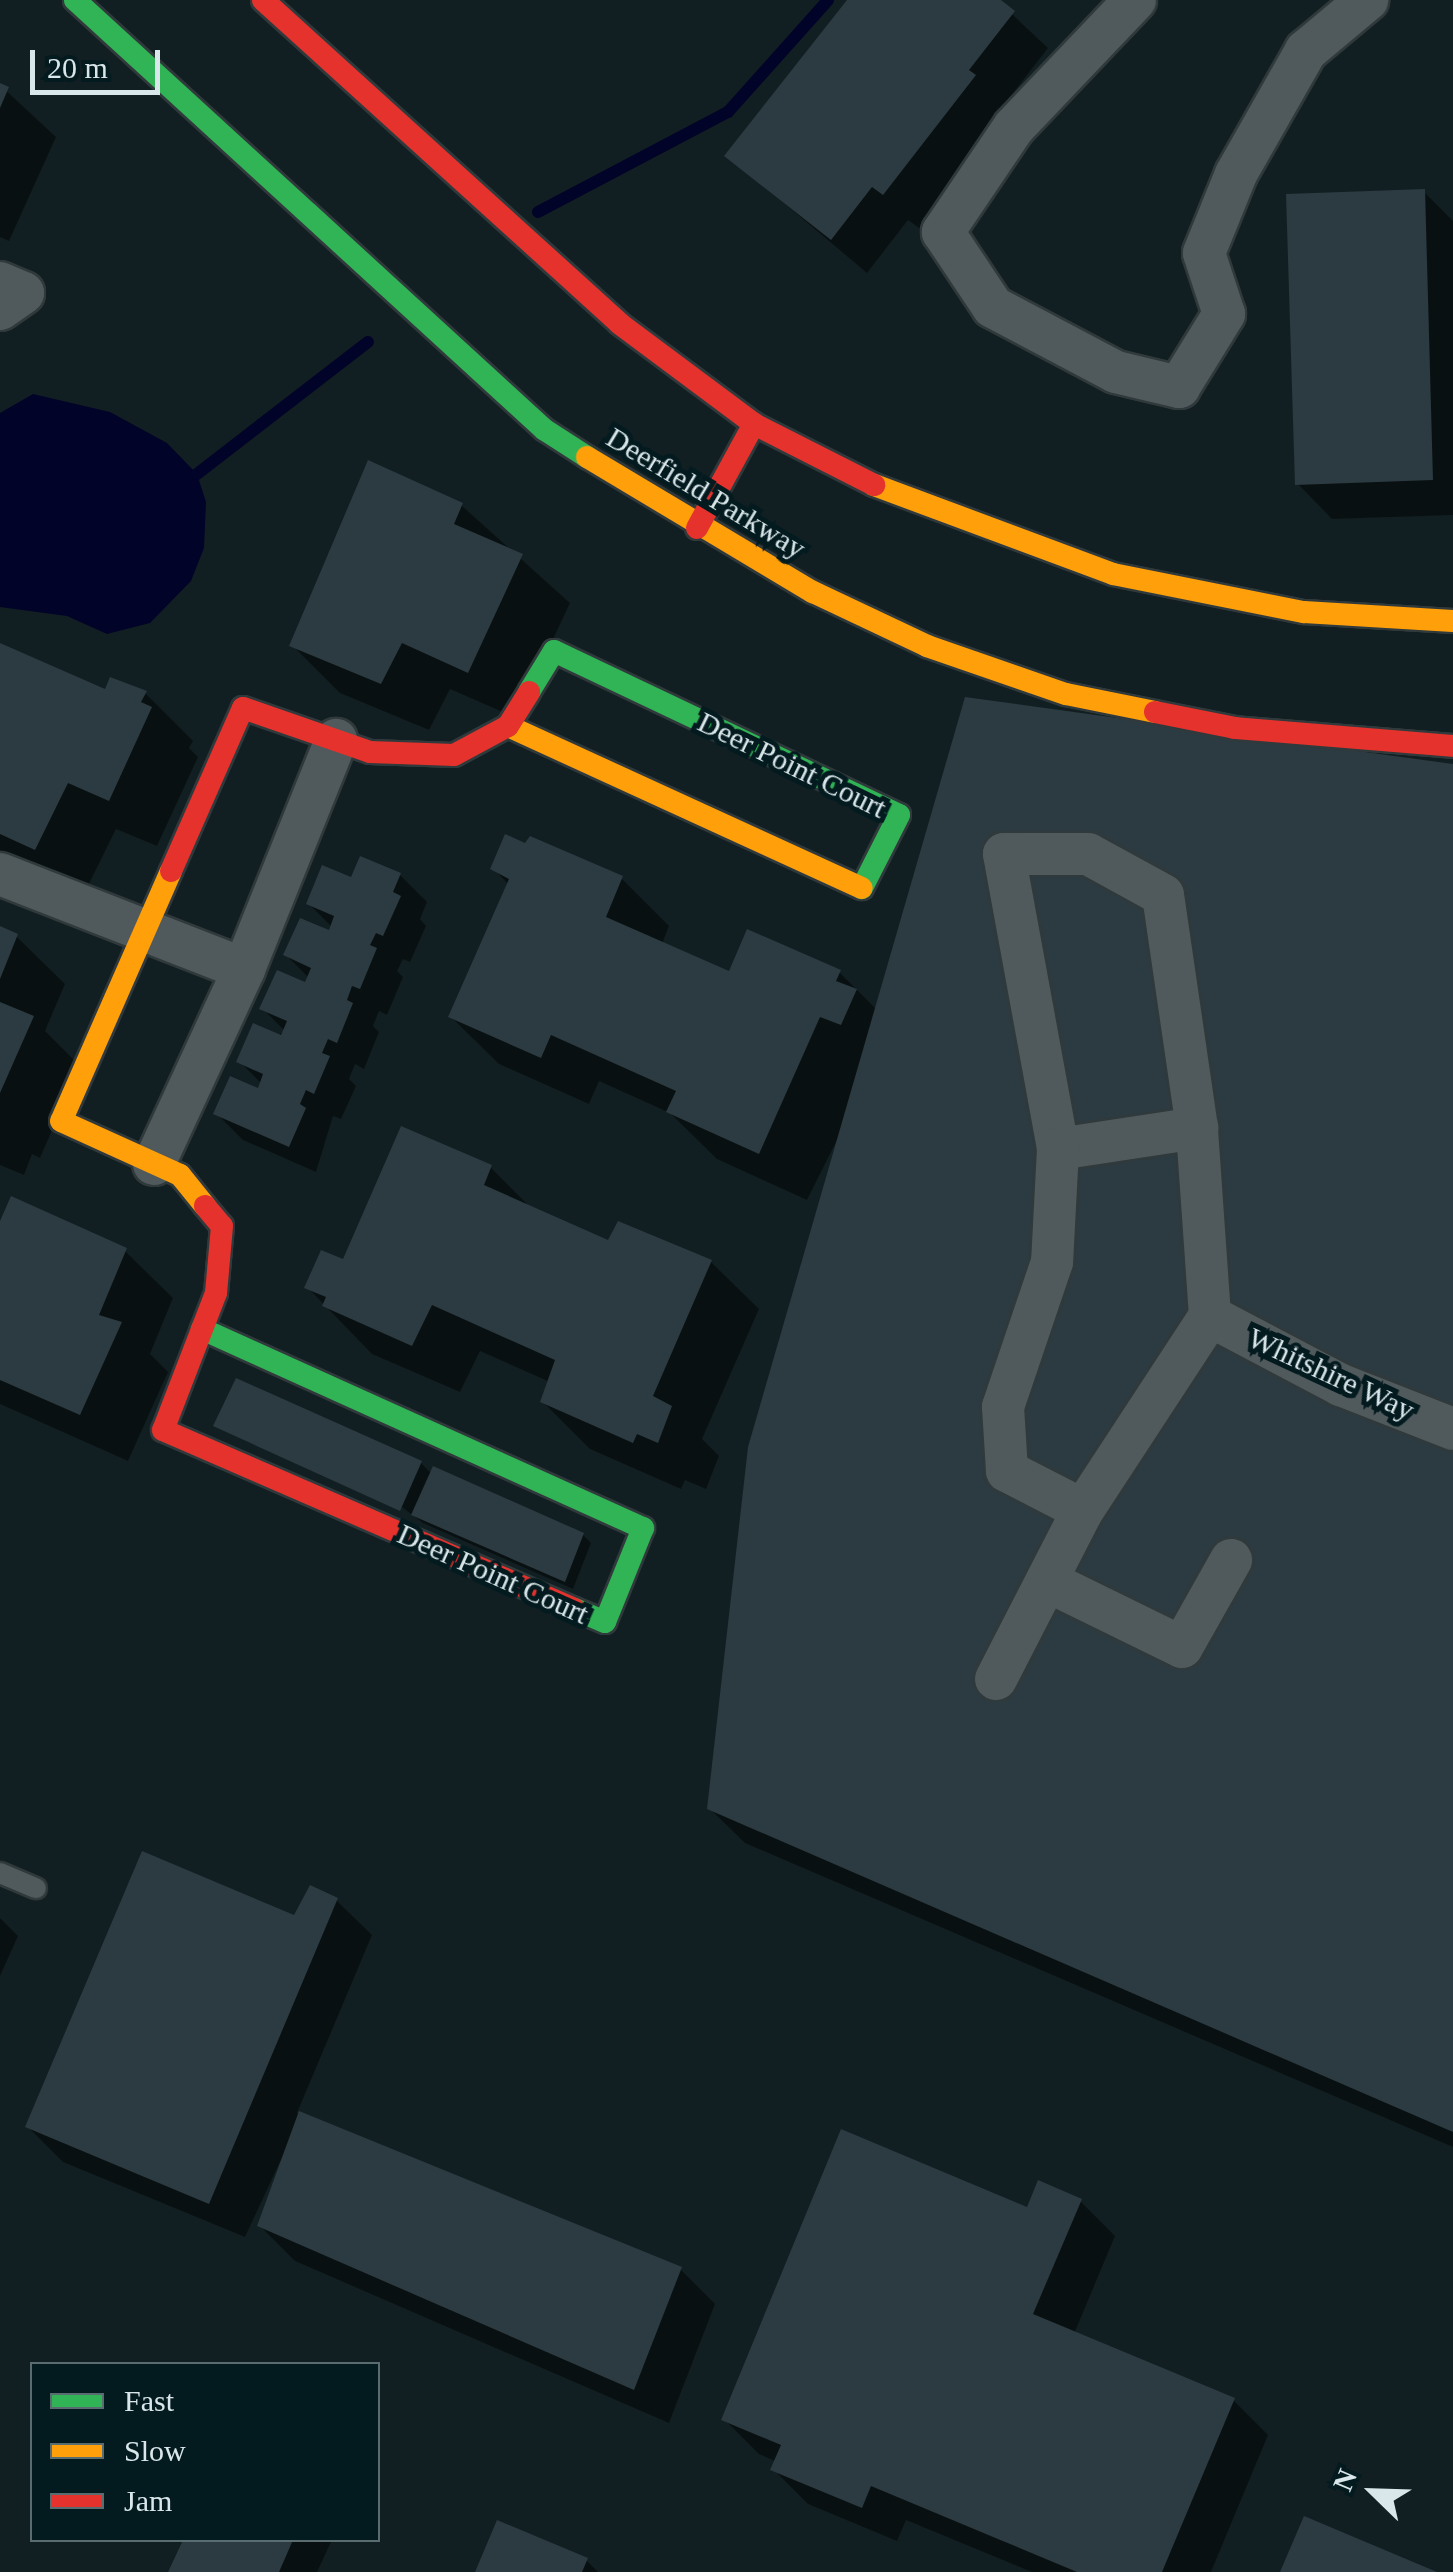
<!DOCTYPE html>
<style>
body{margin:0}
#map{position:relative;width:1453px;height:2572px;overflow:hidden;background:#121f22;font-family:"Times New Roman",serif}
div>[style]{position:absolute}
.water>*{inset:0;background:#020328}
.shadow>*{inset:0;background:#0007}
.stream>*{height:12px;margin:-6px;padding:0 6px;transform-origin:6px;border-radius:6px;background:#020328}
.building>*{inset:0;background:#2c3b41}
.roads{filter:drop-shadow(2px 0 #30393b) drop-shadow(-2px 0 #30393b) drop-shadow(0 2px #30393b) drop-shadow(0 -2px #30393b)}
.lane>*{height:20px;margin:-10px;padding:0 10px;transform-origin:10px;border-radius:10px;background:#505a5c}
.street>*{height:42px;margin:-21px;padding:0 21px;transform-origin:21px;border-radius:21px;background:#505a5c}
.fast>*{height:22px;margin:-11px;padding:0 11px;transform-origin:11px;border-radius:11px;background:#30b455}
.slow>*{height:22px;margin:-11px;padding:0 11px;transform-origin:11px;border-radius:11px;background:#ff9f0a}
.jam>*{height:22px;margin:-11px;padding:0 11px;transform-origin:11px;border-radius:11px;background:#e5322d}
span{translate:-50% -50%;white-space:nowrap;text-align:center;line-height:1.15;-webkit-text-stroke:10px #031a1f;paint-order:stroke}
.street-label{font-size:30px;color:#d9e7ea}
.legend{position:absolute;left:30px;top:2362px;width:350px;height:180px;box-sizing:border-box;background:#031a1f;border:2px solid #596c70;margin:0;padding:12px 18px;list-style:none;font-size:30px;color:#d9e7ea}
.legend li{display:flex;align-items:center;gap:20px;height:50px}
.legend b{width:50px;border:2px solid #596c70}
.north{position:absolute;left:1323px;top:2442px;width:100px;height:100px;-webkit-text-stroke:8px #031a1f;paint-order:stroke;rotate:293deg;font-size:28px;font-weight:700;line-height:40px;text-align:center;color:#d9e7ea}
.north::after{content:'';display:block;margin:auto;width:35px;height:45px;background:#d9e7ea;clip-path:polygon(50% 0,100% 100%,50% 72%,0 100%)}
.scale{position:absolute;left:30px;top:50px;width:130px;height:45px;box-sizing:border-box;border:5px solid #d9e7ea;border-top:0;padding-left:12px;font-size:30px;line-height:35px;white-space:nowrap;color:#d9e7ea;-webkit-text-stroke:8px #031a1f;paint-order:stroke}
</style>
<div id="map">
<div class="water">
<i style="clip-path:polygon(33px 394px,110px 412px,167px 443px,197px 474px,206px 502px,204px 548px,191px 581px,150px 623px,107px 634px,67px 616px,0 607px,0 413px)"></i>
</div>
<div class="shadow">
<i style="clip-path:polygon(850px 0,997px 0,1048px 48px,1003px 106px,1009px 112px,919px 228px,908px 220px,867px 273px,728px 156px)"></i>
<i style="clip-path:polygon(0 85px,56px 137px,9px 241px,0 237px)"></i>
<i style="clip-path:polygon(1424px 192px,1453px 221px,1453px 515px,1332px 519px,1297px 483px)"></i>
<i style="clip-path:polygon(461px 505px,570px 603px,516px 718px,450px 689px,429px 730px,340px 693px,292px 645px)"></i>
<i style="clip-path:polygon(0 645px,106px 692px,145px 693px,193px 741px,189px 748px,198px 757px,157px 846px,116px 829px,83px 896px,0 858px)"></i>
<i style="clip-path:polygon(1453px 767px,1453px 2147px,745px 1843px,709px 1808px,844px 1126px,807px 1200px,717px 1159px,670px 1113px,599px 1081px,589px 1104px,499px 1064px,451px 1017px,509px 885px,493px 868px,621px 878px,669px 926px,662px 944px,731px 974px,839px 972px,877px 1010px)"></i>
<i style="clip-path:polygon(400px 875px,427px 902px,420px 919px,426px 926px,410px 962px,403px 959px,397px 971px,403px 977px,387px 1015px,379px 1011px,373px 1026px,379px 1032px,364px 1069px,355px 1064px,349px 1079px,356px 1086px,341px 1119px,333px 1116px,316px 1172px,243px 1140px,216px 1113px,259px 1091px,262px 1084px,239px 1061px,285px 1031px,262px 1008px,306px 985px,309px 978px,286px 955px,330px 933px,332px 927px,309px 904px,352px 880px)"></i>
<i style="clip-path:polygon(0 929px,17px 937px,65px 984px,45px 1031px,80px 1066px,40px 1158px,32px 1154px,24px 1175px,0 1165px)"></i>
<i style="clip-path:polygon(491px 1168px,532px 1209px,610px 1244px,711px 1262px,759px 1309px,702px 1439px,719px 1456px,706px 1489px,685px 1480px,681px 1489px,590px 1449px,543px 1402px,550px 1382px,480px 1351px,460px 1392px,372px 1354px,307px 1287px)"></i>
<i style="clip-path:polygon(0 1227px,125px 1251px,173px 1298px,150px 1354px,168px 1372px,128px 1461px,0 1404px)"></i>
<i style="clip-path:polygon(237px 1382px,421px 1463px,432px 1474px,583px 1535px,591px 1543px,573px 1589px,423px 1523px)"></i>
<i style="clip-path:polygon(336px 1900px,372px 1935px,297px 2113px,680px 2269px,715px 2304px,669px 2423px,295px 2261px,260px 2226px,298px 2123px,245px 2237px,63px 2162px,28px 2127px,296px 1919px)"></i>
<i style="clip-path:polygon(0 1918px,18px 1936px,0 1976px)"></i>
<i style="clip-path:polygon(1080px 2201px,1115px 2236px,1074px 2334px,1233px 2400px,1268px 2435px,1211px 2572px,1032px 2572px,906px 2520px,897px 2541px,808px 2504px,773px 2469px,777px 2462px,759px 2454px,724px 2419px,1029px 2210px)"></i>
<i style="clip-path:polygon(186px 2540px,332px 2540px,317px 2572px,171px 2572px)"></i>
<i style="clip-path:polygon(586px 2560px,598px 2572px,478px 2572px)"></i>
</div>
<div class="stream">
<i style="left:538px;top:212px;width:215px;rotate:-27.8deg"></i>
<i style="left:728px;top:112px;width:150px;rotate:-48.2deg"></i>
<i style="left:197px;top:474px;width:216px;rotate:-37.7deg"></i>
</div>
<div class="building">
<i style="clip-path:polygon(847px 0,1001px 0,1015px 11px,969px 70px,976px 75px,883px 195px,872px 187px,831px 240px,724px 156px)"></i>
<i style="clip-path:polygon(0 83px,9px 87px,0 108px)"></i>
<i style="clip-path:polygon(1425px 189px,1433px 480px,1295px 485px,1286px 194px)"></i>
<i style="clip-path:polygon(368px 460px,463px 503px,454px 524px,523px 554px,468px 673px,402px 643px,381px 684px,289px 646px)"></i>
<i style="clip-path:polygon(0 643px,105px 689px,110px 677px,147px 691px,141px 702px,152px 707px,109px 801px,68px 783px,35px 850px,0 834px)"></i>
<i style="clip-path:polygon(965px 697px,1453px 764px,1453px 2132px,707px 1809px,748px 1447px)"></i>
<i style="clip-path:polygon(505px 834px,525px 843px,530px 836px,623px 876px,606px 917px,729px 971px,747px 929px,841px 970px,836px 981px,857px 989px,841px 1025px,820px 1017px,759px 1154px,666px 1112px,676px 1091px,551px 1035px,541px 1058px,448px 1017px,509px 879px,490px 869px)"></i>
<i style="clip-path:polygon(360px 856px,401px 873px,393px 892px,401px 896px,383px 936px,376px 933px,370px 945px,377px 948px,360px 989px,352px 986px,347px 1000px,353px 1003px,337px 1043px,328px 1039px,322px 1053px,330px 1056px,314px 1094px,306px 1090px,300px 1104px,306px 1108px,289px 1147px,213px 1114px,230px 1076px,258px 1088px,263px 1074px,236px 1062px,253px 1023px,281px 1035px,287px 1021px,259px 1009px,277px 970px,305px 982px,311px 968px,283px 955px,300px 918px,329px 930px,334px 916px,306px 904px,322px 865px,351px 877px)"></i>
<i style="clip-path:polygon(0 926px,18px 934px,0 979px)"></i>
<i style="clip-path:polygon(0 1002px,34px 1016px,0 1093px)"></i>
<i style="clip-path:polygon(401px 1126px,492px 1165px,484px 1185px,608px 1240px,618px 1221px,712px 1260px,653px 1396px,672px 1406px,658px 1443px,637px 1434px,633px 1443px,540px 1402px,555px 1360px,432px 1305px,412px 1346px,322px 1306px,326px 1297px,304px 1288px,321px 1250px,343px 1259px)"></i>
<i style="clip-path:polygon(11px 1196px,127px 1248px,99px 1315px,122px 1322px,80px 1415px,0 1380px,0 1221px)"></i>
<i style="clip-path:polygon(236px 1378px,422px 1461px,400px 1511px,213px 1426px)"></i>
<i style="clip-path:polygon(433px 1466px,584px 1533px,565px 1582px,411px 1515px)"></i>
<i style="clip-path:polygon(142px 1851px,294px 1915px,310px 1885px,338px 1898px,209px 2204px,25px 2127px)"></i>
<i style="clip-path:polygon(299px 2111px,682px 2267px,634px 2390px,257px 2226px)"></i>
<i style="clip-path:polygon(841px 2129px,1027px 2207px,1038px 2180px,1082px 2199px,1033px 2314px,1235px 2398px,1162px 2572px,1077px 2572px,871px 2486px,862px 2508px,770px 2470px,781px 2445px,721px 2420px)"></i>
<i style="clip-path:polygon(1304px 2516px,1437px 2572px,1280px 2572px)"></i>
<i style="clip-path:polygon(497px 2520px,588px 2558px,582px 2572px,475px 2572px)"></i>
<i style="clip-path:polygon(183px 2540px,293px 2540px,279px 2572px,168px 2572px)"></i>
</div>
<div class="roads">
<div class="lane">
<i style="left:0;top:1873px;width:39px;rotate:23deg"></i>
</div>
<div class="street">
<i style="left:1135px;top:0;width:175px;rotate:133.6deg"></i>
<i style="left:1014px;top:127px;width:127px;rotate:124.1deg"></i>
<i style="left:943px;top:232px;width:90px;rotate:56.3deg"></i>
<i style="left:993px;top:307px;width:139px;rotate:27.9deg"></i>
<i style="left:1116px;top:372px;width:65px;rotate:13.4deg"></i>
<i style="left:1179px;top:387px;width:86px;rotate:-58.3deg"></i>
<i style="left:1224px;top:314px;width:64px;rotate:-108.2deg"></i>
<i style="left:1204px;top:253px;width:85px;rotate:-67.9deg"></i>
<i style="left:1236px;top:174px;width:142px;rotate:-60.4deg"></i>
<i style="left:1306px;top:51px;width:80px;rotate:-39.9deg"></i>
<i style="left:0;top:283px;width:25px;rotate:23deg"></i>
<i style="left:23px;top:293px;width:28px;rotate:145deg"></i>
<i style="left:0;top:874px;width:262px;rotate:21.3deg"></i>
<i style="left:1058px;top:1149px;width:141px;rotate:-8.6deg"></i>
<i style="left:154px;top:1164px;width:215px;rotate:-65.2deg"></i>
<i style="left:244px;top:969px;width:247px;rotate:-68.1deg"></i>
<i style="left:1210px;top:1316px;width:148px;rotate:27.8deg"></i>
<i style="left:1341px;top:1385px;width:120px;rotate:21.4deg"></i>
<i style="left:1047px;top:1581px;width:150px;rotate:26.1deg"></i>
<i style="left:1182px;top:1647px;width:100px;rotate:-60.6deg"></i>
<i style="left:996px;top:1679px;width:190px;rotate:-62.8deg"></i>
<i style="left:1083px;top:1510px;width:232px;rotate:-56.8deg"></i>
<i style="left:1210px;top:1316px;width:188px;rotate:-94deg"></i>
<i style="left:1197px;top:1128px;width:235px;rotate:-98.3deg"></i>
<i style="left:1163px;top:895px;width:85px;rotate:-151.3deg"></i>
<i style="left:1088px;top:854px;width:84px;rotate:180deg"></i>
<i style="left:1004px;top:854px;width:300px;rotate:79.6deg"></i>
<i style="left:1058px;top:1149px;width:113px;rotate:93deg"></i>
<i style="left:1052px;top:1262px;width:153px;rotate:108.7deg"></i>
<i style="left:1003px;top:1407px;width:64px;rotate:86.4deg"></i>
<i style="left:1007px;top:1471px;width:85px;rotate:27.2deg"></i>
</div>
<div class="fast">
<i style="left:75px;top:0;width:637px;rotate:42.46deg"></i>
<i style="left:545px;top:430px;width:50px;rotate:32.7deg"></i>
<i style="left:529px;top:692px;width:48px;rotate:-58.6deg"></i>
<i style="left:554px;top:651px;width:382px;rotate:25.4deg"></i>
<i style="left:899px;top:815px;width:82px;rotate:116.9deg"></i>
<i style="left:202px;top:1329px;width:484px;rotate:24.3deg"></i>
<i style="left:643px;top:1528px;width:101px;rotate:112deg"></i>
<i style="left:605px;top:1622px;width:34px;rotate:-157deg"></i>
</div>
<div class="slow">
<i style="left:587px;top:457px;width:263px;rotate:30.9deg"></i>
<i style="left:813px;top:592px;width:126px;rotate:25.3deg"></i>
<i style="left:927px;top:646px;width:147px;rotate:19.1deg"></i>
<i style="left:1066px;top:694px;width:91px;rotate:11.4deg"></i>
<i style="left:874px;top:485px;width:255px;rotate:20.4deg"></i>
<i style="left:1113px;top:574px;width:195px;rotate:11.3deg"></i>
<i style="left:1304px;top:612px;width:149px;rotate:3.5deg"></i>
<i style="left:508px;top:726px;width:389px;rotate:24.6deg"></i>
<i style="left:171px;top:871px;width:273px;rotate:113.7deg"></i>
<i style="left:61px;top:1121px;width:131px;rotate:24.4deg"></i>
<i style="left:180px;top:1175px;width:40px;rotate:51deg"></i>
</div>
<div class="jam">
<i style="left:263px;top:0;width:482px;rotate:42.2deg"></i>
<i style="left:620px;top:324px;width:167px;rotate:36.7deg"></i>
<i style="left:754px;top:424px;width:135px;rotate:26.9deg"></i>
<i style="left:697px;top:528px;width:119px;rotate:-61.3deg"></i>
<i style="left:1155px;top:712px;width:82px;rotate:11.3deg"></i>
<i style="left:1235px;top:728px;width:219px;rotate:4.7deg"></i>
<i style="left:171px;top:871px;width:178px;rotate:-66.2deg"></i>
<i style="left:243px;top:708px;width:134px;rotate:19.1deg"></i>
<i style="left:370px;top:752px;width:84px;rotate:2deg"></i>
<i style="left:454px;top:755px;width:61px;rotate:-28.2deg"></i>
<i style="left:508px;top:726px;width:40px;rotate:-58deg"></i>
<i style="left:205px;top:1206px;width:26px;rotate:50deg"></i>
<i style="left:222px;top:1226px;width:67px;rotate:95.1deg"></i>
<i style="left:216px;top:1293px;width:147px;rotate:111.1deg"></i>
<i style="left:163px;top:1430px;width:448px;rotate:23.5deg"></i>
</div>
</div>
<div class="street-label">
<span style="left:706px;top:493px;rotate:31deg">Deerfield Parkway</span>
<span style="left:792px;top:765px;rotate:26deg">Deer Point Court</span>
<span style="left:1331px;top:1374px;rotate:25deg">Whitshire Way</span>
<span style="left:493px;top:1574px;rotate:24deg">Deer Point Court</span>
</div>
<ul class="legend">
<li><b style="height:12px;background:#30b455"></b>Fast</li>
<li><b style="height:12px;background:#ff9f0a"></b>Slow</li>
<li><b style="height:12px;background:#e5322d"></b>Jam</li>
</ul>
<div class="north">N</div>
<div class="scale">20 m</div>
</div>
